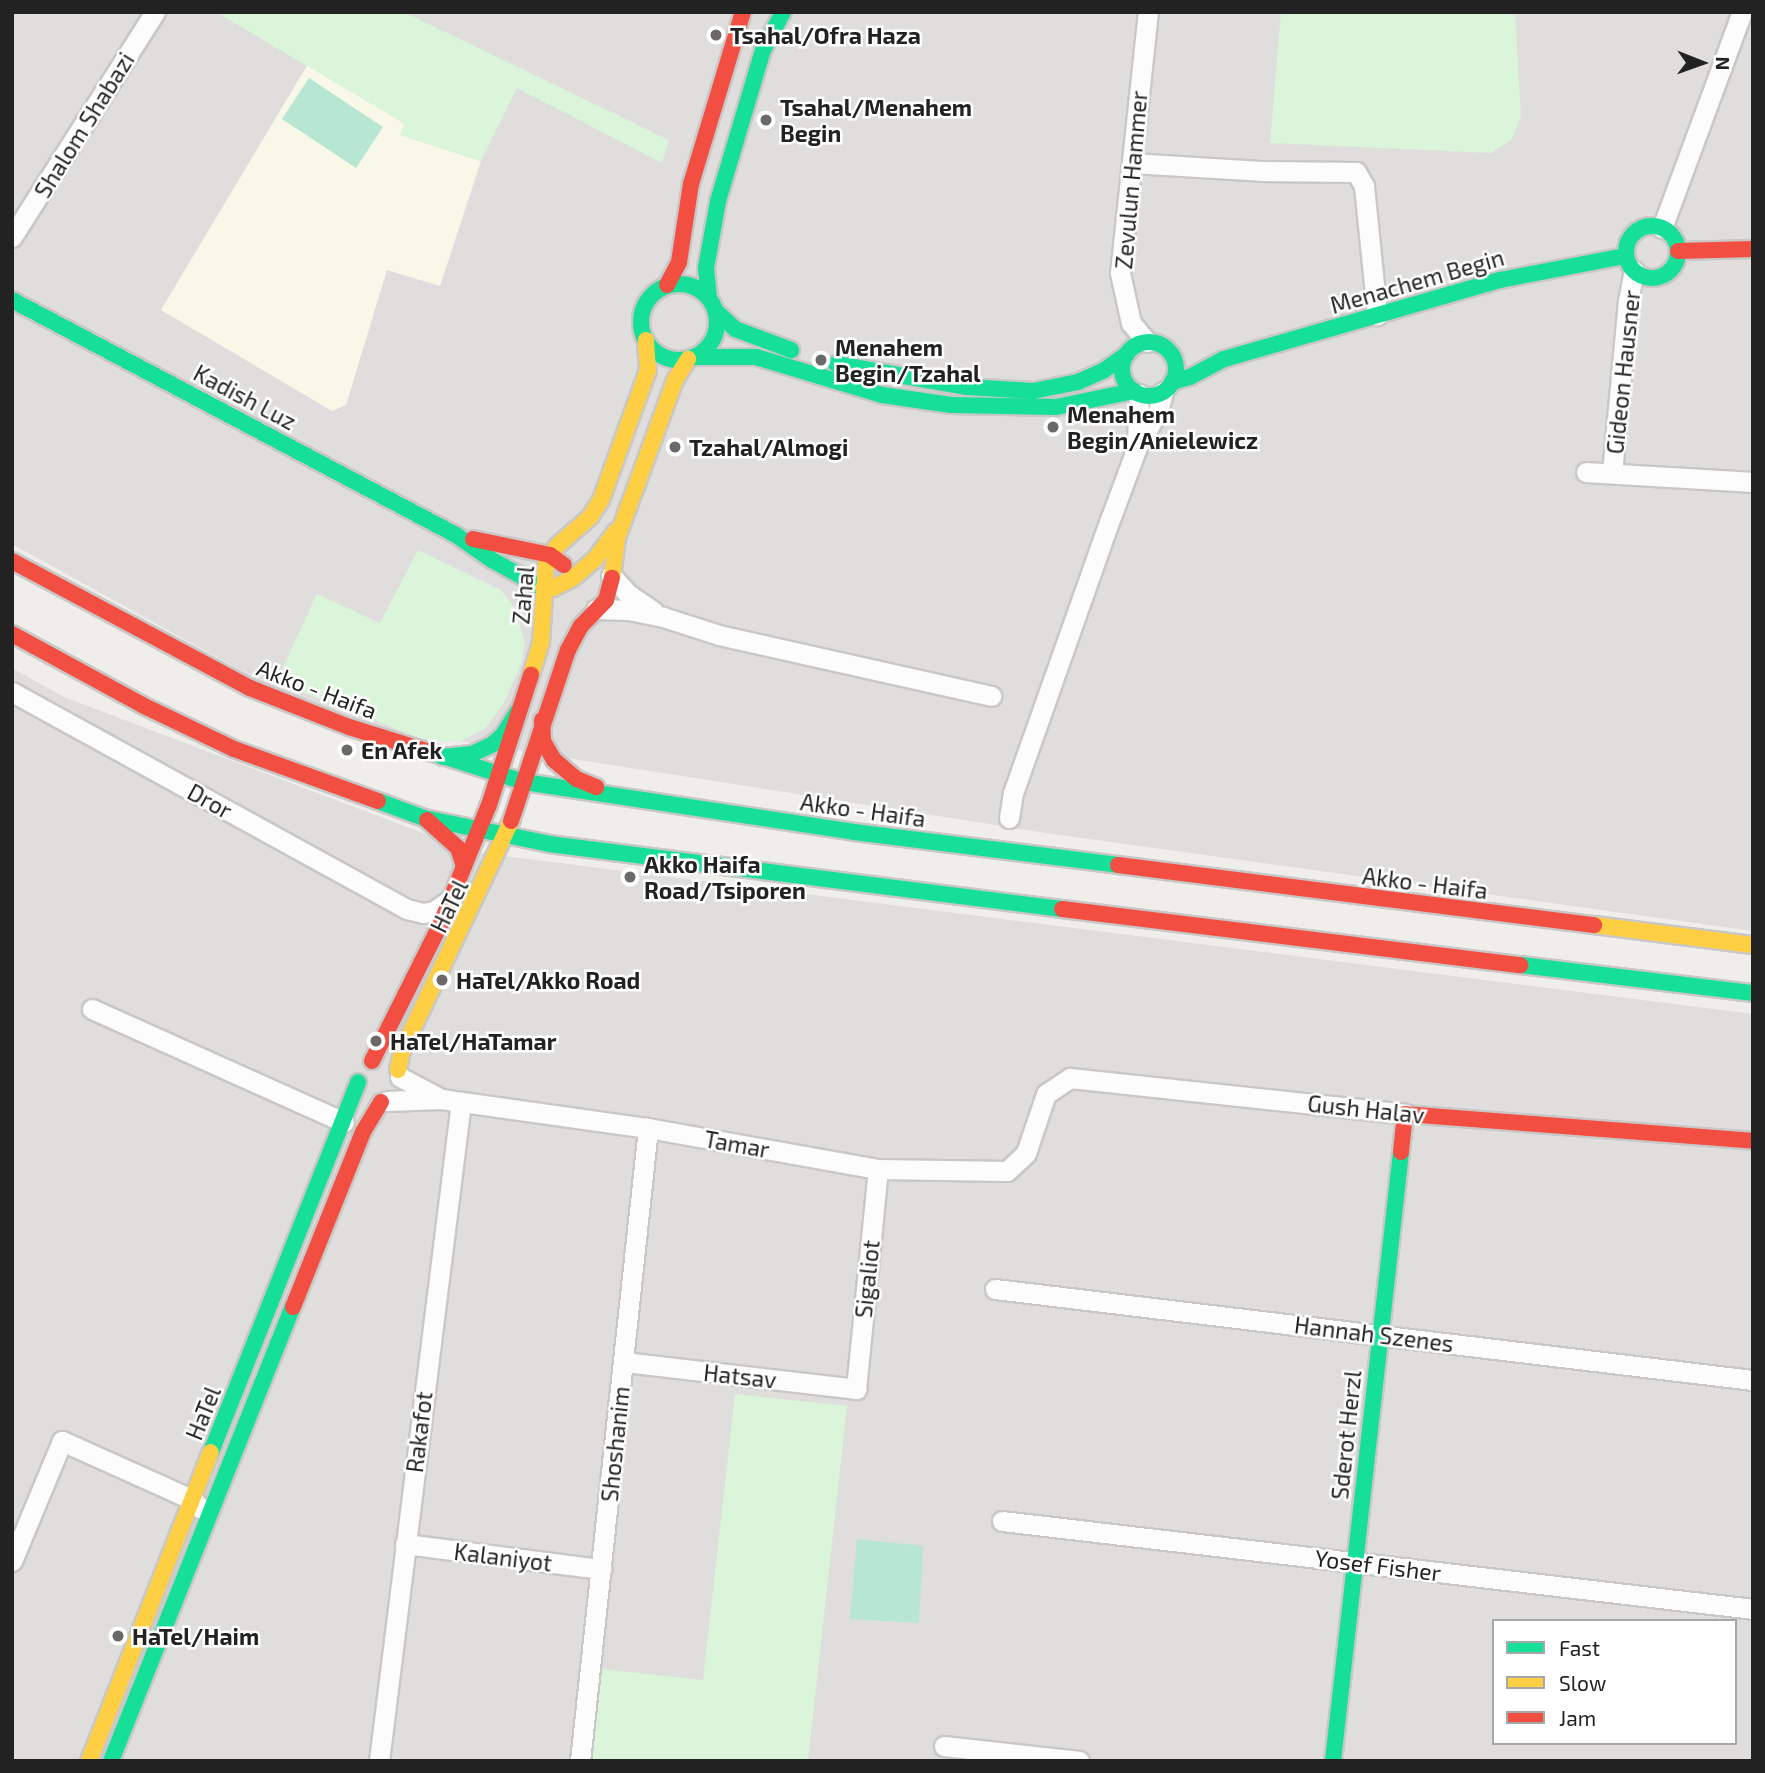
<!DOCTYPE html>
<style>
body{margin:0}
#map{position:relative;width:1765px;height:1773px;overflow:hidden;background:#f0eeeb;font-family:"Exo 2",sans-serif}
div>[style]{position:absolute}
.residential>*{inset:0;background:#dfdedc}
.education>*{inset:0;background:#f8f7e8}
.park>*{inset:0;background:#daf5da}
.pitch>*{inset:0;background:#b7e6d2}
.roads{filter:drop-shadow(2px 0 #c9c8c7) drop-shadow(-2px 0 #c9c8c7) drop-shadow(0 2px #c9c8c7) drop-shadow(0 -2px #c9c8c7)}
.street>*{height:19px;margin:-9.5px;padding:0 9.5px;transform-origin:9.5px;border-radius:9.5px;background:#fdfcfc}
.fast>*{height:16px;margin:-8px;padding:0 8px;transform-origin:8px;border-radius:8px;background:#16e098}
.fast>.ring{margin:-8px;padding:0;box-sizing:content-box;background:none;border:16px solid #16e098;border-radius:50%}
.slow>*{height:16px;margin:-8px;padding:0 8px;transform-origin:8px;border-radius:8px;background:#ffcf43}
.jam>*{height:16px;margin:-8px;padding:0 8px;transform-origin:8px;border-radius:8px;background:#f24e42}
.dots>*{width:19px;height:19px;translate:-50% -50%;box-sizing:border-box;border:4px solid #fff;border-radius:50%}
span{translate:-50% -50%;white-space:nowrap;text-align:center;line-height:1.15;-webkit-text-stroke:5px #fff;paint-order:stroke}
.poi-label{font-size:23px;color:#222;font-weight:700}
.left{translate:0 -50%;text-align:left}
.street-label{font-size:23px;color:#222}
.frame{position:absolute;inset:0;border:14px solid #222;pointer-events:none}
.legend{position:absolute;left:1492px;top:1619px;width:245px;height:126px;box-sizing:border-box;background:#fff;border:2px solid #a7a7a7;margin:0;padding:9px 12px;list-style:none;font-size:21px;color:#222}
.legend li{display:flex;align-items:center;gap:14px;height:35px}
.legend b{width:35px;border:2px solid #a7a7a7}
.north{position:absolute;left:1667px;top:28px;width:70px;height:70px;-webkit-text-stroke:5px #fff;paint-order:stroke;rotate:91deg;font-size:19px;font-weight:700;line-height:28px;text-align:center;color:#222}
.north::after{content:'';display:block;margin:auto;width:24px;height:32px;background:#222;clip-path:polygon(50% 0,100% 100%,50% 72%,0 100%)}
</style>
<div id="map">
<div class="residential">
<i style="clip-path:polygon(12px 12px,1753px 12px,1753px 931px,1053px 834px,388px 730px,263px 683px,12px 544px)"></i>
<i style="clip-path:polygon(evenodd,12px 668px,64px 697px,473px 852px,1753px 1014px,1753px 1761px,12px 1761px,12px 668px,1494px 1621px,1735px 1621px,1735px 1743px,1494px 1743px,1494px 1621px)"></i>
</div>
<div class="education">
<i style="clip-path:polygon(308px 64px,405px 124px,400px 135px,481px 161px,440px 286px,387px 270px,346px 405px,332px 411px,161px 310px)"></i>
</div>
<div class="park">
<i style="clip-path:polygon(216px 12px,404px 12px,669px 140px,662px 163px,517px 88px,481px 161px,400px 135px,405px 124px)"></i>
<i style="clip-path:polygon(1281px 12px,1515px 12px,1521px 117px,1511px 140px,1491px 153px,1270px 143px)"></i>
<i style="clip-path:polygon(418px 550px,501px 590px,516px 610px,520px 625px,525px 644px,521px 664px,504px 703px,486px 728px,461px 741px,431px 742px,276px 682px,317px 594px,380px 623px)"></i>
<i style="clip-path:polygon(735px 1394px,847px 1406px,808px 1761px,592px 1761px,602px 1669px,703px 1680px)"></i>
</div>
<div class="pitch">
<i style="clip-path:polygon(309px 78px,383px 127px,356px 168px,282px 119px)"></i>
<i style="clip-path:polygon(857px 1539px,923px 1546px,919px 1623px,850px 1619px)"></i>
</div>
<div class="roads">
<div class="street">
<i style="left:1132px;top:163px;width:129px;rotate:3.5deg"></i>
<i style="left:1261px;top:171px;width:95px;rotate:0.6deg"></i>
<i style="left:1356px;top:172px;width:16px;rotate:60deg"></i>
<i style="left:1364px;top:186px;width:130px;rotate:84.2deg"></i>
<i style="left:1662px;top:228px;width:230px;rotate:-69.7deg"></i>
<i style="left:12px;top:237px;width:267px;rotate:-57.6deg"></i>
<i style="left:1147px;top:342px;width:25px;rotate:-130deg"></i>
<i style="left:1131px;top:323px;width:51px;rotate:-102.4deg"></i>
<i style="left:1120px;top:273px;width:262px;rotate:-83.9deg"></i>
<i style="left:1137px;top:442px;width:48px;rotate:-87.6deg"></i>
<i style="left:1586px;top:472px;width:167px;rotate:3.4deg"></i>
<i style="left:1612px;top:473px;width:173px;rotate:-84.7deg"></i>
<i style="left:1628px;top:301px;width:31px;rotate:-79deg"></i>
<i style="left:611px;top:575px;width:25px;rotate:48deg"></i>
<i style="left:628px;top:594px;width:30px;rotate:34deg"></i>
<i style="left:596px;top:609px;width:32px;rotate:2deg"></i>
<i style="left:628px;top:610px;width:36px;rotate:11deg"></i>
<i style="left:663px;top:617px;width:59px;rotate:17.8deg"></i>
<i style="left:719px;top:635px;width:279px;rotate:12.6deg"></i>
<i style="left:12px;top:692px;width:451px;rotate:28.8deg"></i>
<i style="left:407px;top:909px;width:16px;rotate:14deg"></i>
<i style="left:423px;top:913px;width:11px;rotate:-10deg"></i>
<i style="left:434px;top:911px;width:21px;rotate:-35deg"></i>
<i style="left:1009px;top:818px;width:25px;rotate:-81deg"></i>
<i style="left:1013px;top:793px;width:293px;rotate:-70.5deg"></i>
<i style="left:1111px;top:517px;width:75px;rotate:-69.6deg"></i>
<i style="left:1137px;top:447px;width:42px;rotate:-59.7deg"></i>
<i style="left:1158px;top:411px;width:20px;rotate:-75deg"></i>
<i style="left:92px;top:1009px;width:276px;rotate:24.2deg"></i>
<i style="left:400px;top:1077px;width:47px;rotate:28.2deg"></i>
<i style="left:441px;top:1099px;width:209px;rotate:8deg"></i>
<i style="left:648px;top:1128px;width:234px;rotate:10.1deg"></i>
<i style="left:878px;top:1169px;width:129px;rotate:0.9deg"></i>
<i style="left:1007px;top:1171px;width:26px;rotate:-43deg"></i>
<i style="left:1026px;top:1153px;width:62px;rotate:-71.3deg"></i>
<i style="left:1046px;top:1094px;width:29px;rotate:-34deg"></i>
<i style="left:1070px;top:1078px;width:337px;rotate:6.1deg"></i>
<i style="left:387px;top:1101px;width:53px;rotate:-2.2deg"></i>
<i style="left:995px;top:1289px;width:763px;rotate:6.85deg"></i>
<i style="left:624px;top:1362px;width:234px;rotate:6.6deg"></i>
<i style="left:856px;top:1389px;width:221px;rotate:-84.3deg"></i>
<i style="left:1002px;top:1521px;width:756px;rotate:6.68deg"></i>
<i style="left:405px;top:1544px;width:198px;rotate:7.3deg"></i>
<i style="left:12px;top:1561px;width:130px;rotate:-67.4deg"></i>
<i style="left:62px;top:1441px;width:144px;rotate:24.2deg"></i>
<i style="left:193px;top:1500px;width:11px;rotate:49deg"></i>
<i style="left:944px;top:1746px;width:136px;rotate:6.3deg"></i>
<i style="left:379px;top:1761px;width:664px;rotate:-82.91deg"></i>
<i style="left:580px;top:1761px;width:637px;rotate:-83.87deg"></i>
</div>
<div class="fast">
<i class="ring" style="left:1626px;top:226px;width:36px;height:36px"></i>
<i class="ring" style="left:641px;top:284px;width:60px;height:60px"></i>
<i style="left:709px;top:297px;width:29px;rotate:-96deg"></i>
<i style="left:706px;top:268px;width:68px;rotate:-79.8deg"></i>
<i style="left:718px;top:201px;width:158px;rotate:-73.4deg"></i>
<i style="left:763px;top:50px;width:43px;rotate:-62.2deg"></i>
<i style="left:12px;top:300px;width:502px;rotate:27.89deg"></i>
<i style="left:456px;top:535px;width:44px;rotate:34.8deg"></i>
<i style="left:492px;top:560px;width:58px;rotate:28.8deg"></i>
<i style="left:717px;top:312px;width:25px;rotate:43deg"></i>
<i style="left:735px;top:329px;width:60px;rotate:20.6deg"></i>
<i class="ring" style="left:1122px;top:342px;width:38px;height:38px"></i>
<i style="left:694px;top:357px;width:62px"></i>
<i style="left:756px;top:357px;width:132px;rotate:16.8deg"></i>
<i style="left:882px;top:395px;width:70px;rotate:8.2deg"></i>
<i style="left:951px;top:405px;width:105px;rotate:1.1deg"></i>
<i style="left:1056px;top:407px;width:80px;rotate:-11.6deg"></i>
<i style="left:836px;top:364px;width:133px;rotate:10deg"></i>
<i style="left:967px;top:387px;width:66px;rotate:3.5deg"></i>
<i style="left:1033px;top:391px;width:46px;rotate:-11.3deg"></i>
<i style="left:1078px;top:382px;width:27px;rotate:-24deg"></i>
<i style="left:1103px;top:371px;width:29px;rotate:-35deg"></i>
<i style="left:1172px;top:382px;width:19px;rotate:-16deg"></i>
<i style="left:1190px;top:377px;width:38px;rotate:-28deg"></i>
<i style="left:1224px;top:359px;width:287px;rotate:-16deg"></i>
<i style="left:1500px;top:280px;width:127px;rotate:-10.9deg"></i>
<i style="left:433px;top:753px;width:96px;rotate:17.7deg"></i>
<i style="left:524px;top:782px;width:334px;rotate:8.6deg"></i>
<i style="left:854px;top:832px;width:266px;rotate:7.1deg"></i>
<i style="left:443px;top:757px;width:29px;rotate:-6deg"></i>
<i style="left:472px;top:754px;width:23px;rotate:-25deg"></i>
<i style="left:493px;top:744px;width:13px;rotate:-42deg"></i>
<i style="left:503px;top:735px;width:28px;rotate:-58deg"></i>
<i style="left:378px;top:801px;width:49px;rotate:20.3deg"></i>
<i style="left:424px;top:818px;width:128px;rotate:11.7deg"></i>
<i style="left:549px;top:844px;width:517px;rotate:7.22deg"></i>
<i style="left:1521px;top:965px;width:234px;rotate:6.9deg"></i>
<i style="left:211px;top:1452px;width:398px;rotate:-68.3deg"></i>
<i style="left:111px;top:1761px;width:489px;rotate:-68.2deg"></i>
<i style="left:1333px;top:1761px;width:613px;rotate:-83.63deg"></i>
</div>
<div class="slow">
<i style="left:612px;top:578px;width:40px;rotate:-82.9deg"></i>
<i style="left:617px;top:538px;width:168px;rotate:-69.8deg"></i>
<i style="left:675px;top:380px;width:25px;rotate:-58deg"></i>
<i style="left:543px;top:588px;width:10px"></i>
<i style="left:553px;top:588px;width:22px;rotate:-27deg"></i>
<i style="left:573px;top:578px;width:29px;rotate:-41deg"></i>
<i style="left:595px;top:559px;width:35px;rotate:-53deg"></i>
<i style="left:531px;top:675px;width:34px;rotate:-73deg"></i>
<i style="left:541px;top:643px;width:79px;rotate:-86.4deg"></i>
<i style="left:546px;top:564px;width:21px;rotate:-59deg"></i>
<i style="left:557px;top:546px;width:44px;rotate:-41.3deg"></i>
<i style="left:590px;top:517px;width:20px;rotate:-57deg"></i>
<i style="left:601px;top:500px;width:138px;rotate:-70.1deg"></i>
<i style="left:648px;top:370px;width:30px;rotate:-94deg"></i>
<i style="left:1594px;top:925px;width:160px;rotate:7.2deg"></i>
<i style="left:398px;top:1070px;width:19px;rotate:-78deg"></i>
<i style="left:402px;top:1051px;width:255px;rotate:-64.6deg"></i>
<i style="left:89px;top:1761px;width:332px;rotate:-68.5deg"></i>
</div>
<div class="jam">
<i style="left:1678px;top:251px;width:75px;rotate:-1.5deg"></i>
<i style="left:667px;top:285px;width:26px;rotate:-62deg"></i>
<i style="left:679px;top:262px;width:79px;rotate:-81.3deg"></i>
<i style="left:691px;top:184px;width:180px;rotate:-73.2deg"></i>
<i style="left:473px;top:539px;width:79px;rotate:11.7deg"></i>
<i style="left:550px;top:555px;width:17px;rotate:36deg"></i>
<i style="left:12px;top:561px;width:270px;rotate:28.1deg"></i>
<i style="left:250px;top:688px;width:106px;rotate:21.5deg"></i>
<i style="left:349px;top:727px;width:88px;rotate:17.2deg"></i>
<i style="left:12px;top:634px;width:148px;rotate:28.6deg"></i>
<i style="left:142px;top:705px;width:102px;rotate:25.6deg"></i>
<i style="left:234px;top:749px;width:153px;rotate:19.9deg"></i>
<i style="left:542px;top:720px;width:21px;rotate:87deg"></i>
<i style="left:543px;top:741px;width:22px;rotate:60deg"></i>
<i style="left:554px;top:760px;width:30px;rotate:40deg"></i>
<i style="left:577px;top:779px;width:21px;rotate:23deg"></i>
<i style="left:427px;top:820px;width:42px;rotate:42.1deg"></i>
<i style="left:458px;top:848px;width:19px;rotate:72deg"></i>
<i style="left:511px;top:821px;width:180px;rotate:-71.6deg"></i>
<i style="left:568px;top:650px;width:27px;rotate:-62deg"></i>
<i style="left:581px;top:626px;width:36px;rotate:-46deg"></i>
<i style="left:606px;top:600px;width:23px;rotate:-75deg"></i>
<i style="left:1118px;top:865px;width:480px;rotate:7.2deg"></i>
<i style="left:1062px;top:909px;width:462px;rotate:7deg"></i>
<i style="left:372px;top:1061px;width:154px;rotate:-63.4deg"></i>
<i style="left:441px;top:923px;width:127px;rotate:-67.9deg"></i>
<i style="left:489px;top:805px;width:137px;rotate:-72.1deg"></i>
<i style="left:1401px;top:1152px;width:38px;rotate:-84deg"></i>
<i style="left:1405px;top:1114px;width:349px;rotate:4.4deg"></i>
<i style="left:293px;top:1307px;width:188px;rotate:-68.2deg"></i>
<i style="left:363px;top:1132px;width:35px;rotate:-59deg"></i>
</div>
</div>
<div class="dots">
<i style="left:716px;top:35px;background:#6a6968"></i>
<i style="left:766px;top:120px;background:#6a6968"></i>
<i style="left:821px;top:360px;background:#6a6968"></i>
<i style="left:1053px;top:427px;background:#6a6968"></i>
<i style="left:675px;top:447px;background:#6a6968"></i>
<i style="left:347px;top:750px;background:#6a6968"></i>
<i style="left:630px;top:877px;background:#6a6968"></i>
<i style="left:442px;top:980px;background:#6a6968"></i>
<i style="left:376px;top:1041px;background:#6a6968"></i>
<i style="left:118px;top:1636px;background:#6a6968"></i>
</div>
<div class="poi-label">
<span class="left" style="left:730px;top:35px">Tsahal/Ofra Haza</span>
<span class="left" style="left:780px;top:120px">Tsahal/Menahem<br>Begin</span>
<span class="left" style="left:835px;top:360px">Menahem<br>Begin/Tzahal</span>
<span class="left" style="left:1067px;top:427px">Menahem<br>Begin/Anielewicz</span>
<span class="left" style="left:689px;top:447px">Tzahal/Almogi</span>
<span class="left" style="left:361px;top:750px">En Afek</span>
<span class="left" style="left:644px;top:877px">Akko Haifa<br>Road/Tsiporen</span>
<span class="left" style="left:456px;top:980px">HaTel/Akko Road</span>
<span class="left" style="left:390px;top:1041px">HaTel/HaTamar</span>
<span class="left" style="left:132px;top:1636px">HaTel/Haim</span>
</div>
<div class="street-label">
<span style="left:84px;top:125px;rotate:-58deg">Shalom Shabazi</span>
<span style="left:1131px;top:180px;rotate:-85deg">Zevulun Hammer</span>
<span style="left:1417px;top:281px;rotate:-16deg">Menachem Begin</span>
<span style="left:1623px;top:372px;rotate:-84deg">Gideon Hausner</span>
<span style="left:245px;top:397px;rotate:28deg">Kadish Luz</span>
<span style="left:523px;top:595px;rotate:-85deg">Zahal</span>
<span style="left:317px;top:689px;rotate:21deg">Akko - Haifa</span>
<span style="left:210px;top:801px;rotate:29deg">Dror</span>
<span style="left:863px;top:810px;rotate:8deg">Akko - Haifa</span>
<span style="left:1425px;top:883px;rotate:7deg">Akko - Haifa</span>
<span style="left:449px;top:906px;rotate:-64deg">HaTel</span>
<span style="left:1366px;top:1109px;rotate:6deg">Gush Halav</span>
<span style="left:737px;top:1144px;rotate:10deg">Tamar</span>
<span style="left:867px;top:1279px;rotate:-84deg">Sigaliot</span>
<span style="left:1374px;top:1334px;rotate:7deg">Hannah Szenes</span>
<span style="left:740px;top:1376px;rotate:6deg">Hatsav</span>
<span style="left:203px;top:1413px;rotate:-68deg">HaTel</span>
<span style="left:419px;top:1432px;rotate:-83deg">Rakafot</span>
<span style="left:1346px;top:1435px;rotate:-84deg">Sderot Herzl</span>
<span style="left:615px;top:1444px;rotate:-84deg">Shoshanim</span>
<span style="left:503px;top:1557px;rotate:7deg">Kalaniyot</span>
<span style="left:1378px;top:1565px;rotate:7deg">Yosef Fisher</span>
</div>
<div class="frame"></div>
<ul class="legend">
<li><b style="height:9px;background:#16e098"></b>Fast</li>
<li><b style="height:9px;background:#ffcf43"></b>Slow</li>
<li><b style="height:9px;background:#f24e42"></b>Jam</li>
</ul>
<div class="north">N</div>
</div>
